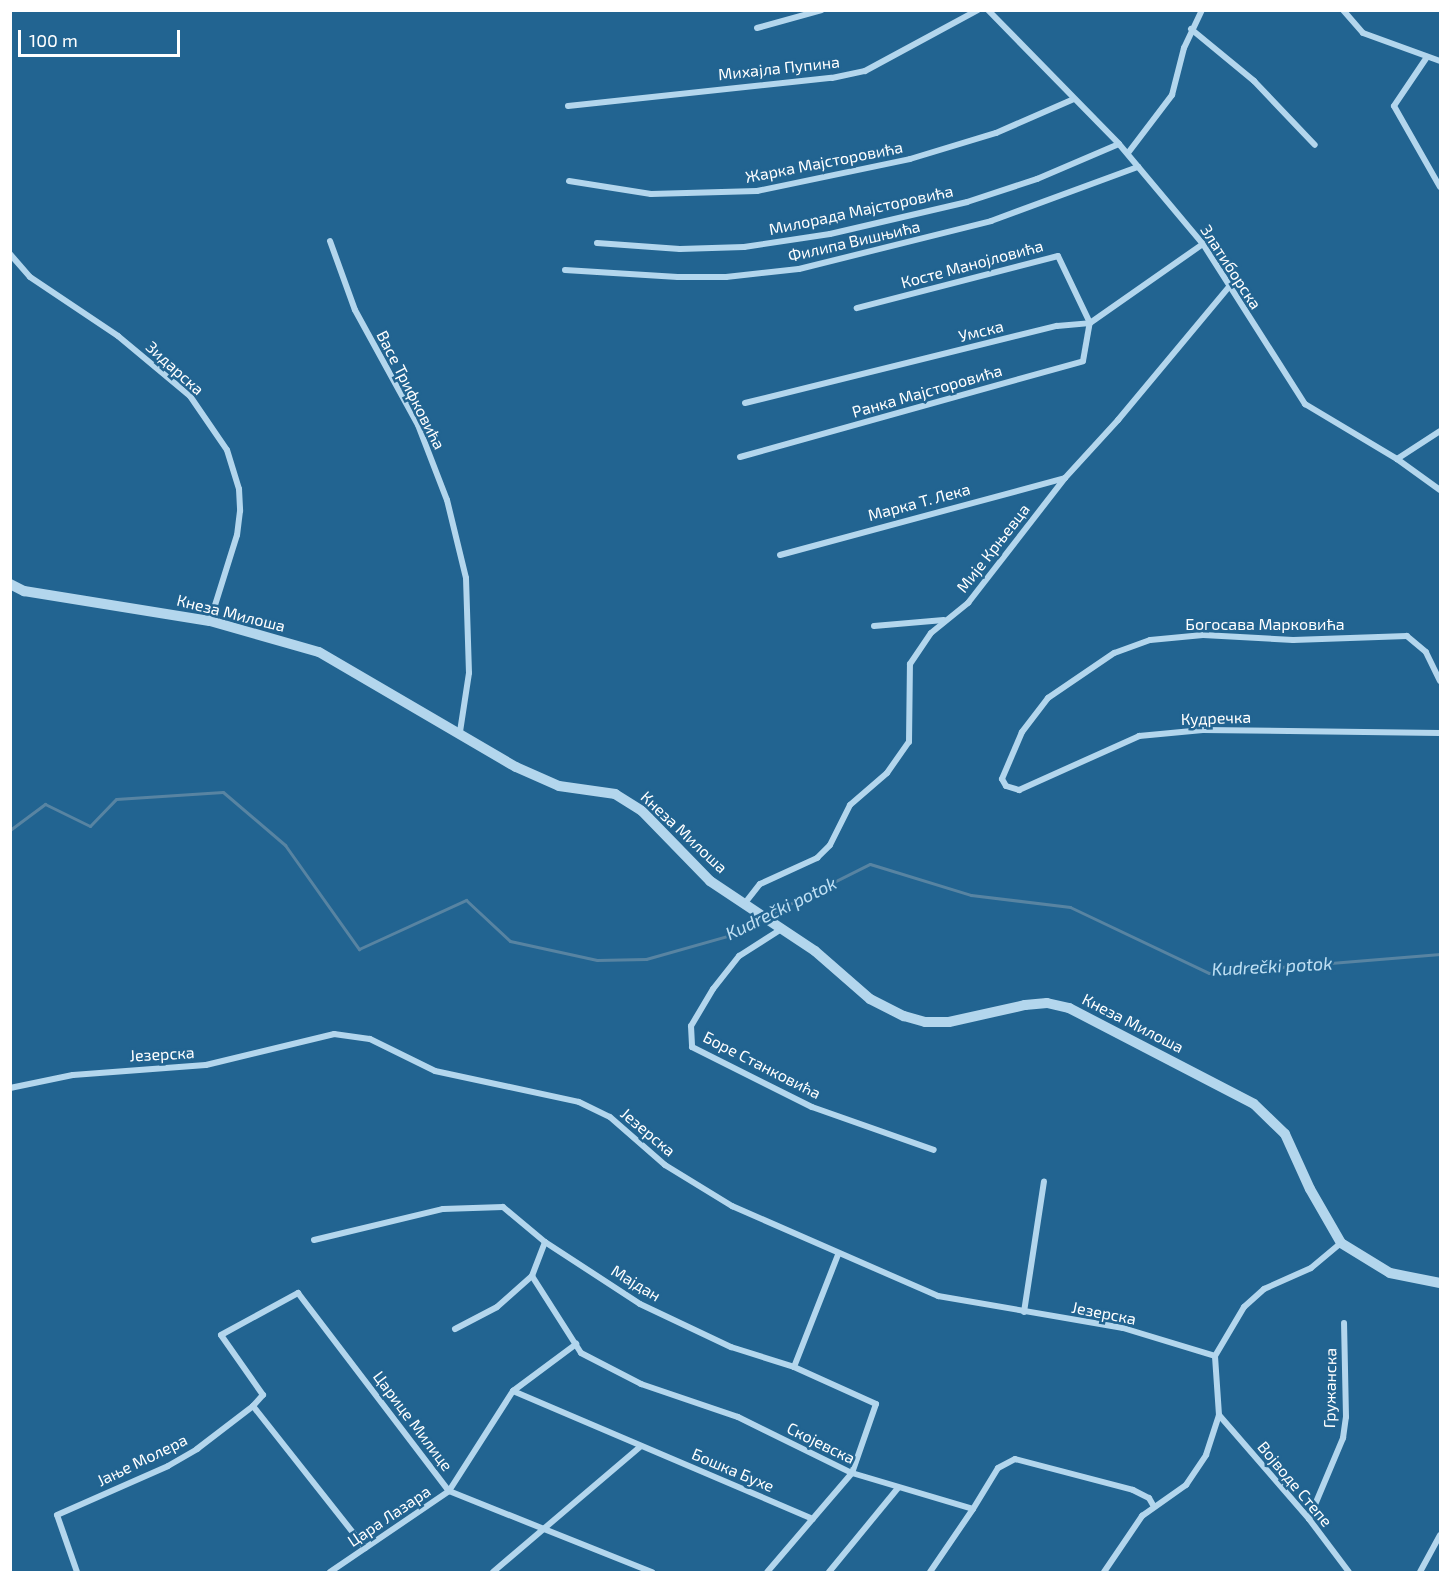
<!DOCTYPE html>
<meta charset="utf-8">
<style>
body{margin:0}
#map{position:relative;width:1451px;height:1583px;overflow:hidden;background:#226491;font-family:"Exo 2",sans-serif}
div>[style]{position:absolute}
.stream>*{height:3px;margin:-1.5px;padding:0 1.5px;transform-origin:1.5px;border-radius:1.5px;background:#5884a2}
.minor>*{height:6px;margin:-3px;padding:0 3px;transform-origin:3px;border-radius:3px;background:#b3d6ed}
.tertiary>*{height:10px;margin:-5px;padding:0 5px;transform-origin:5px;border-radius:5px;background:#b3d6ed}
span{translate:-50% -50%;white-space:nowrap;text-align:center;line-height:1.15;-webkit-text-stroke:5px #226491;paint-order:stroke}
.street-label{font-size:16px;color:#fff}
.water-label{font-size:18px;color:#bfe0f4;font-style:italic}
.frame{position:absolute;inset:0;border:12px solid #fff;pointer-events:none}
.scale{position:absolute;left:18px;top:30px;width:162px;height:27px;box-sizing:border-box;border:3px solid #fff;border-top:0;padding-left:8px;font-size:18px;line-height:21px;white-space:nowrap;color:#fff;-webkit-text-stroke:4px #226491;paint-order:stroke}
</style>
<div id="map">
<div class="stream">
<i style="left:10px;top:830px;width:44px;rotate:-36.6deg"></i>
<i style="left:45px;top:804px;width:50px;rotate:26.1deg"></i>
<i style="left:90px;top:826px;width:37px;rotate:-46deg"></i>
<i style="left:116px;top:799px;width:107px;rotate:-3.7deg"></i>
<i style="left:223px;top:792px;width:82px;rotate:40.5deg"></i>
<i style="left:285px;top:845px;width:128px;rotate:54.6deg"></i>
<i style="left:359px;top:949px;width:118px;rotate:-24.6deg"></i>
<i style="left:466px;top:900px;width:60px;rotate:43deg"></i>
<i style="left:510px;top:941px;width:89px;rotate:12.3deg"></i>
<i style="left:597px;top:960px;width:49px;rotate:-1.2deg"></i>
<i style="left:646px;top:959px;width:96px;rotate:-15.8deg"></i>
<i style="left:738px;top:933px;width:28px;rotate:-30deg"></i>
<i style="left:768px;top:915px;width:114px;rotate:-26.6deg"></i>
<i style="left:870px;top:864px;width:106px;rotate:17.1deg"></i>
<i style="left:971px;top:895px;width:100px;rotate:6.9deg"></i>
<i style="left:1070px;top:907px;width:154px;rotate:25.4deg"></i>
<i style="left:1209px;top:973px;width:232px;rotate:-4.7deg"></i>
</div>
<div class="minor">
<i style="left:988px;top:10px;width:187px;rotate:45.6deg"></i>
<i style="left:1119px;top:144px;width:131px;rotate:50deg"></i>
<i style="left:1203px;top:244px;width:190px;rotate:57.5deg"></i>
<i style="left:1305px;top:404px;width:107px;rotate:30.9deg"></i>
<i style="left:1397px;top:459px;width:53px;rotate:35.8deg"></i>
<i style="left:1343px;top:10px;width:30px;rotate:49deg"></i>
<i style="left:1363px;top:33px;width:82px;rotate:20deg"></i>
<i style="left:757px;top:28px;width:67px;rotate:-15.5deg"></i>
<i style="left:1191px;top:29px;width:82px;rotate:39.5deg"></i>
<i style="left:1254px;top:81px;width:88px;rotate:46.4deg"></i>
<i style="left:1427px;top:57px;width:59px;rotate:124deg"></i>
<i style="left:1394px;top:106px;width:93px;rotate:60.4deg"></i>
<i style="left:568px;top:106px;width:265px;rotate:-6.1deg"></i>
<i style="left:832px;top:78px;width:34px;rotate:-12deg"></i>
<i style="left:865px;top:71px;width:128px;rotate:-28.4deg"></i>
<i style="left:1128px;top:153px;width:73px;rotate:-52.8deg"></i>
<i style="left:1172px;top:95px;width:49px;rotate:-75.7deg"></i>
<i style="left:1184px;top:48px;width:42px;rotate:-64.7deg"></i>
<i style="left:569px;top:181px;width:83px;rotate:9deg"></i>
<i style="left:651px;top:194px;width:106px;rotate:-1.6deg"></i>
<i style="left:757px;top:191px;width:156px;rotate:-11.8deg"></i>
<i style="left:910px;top:159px;width:90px;rotate:-16.8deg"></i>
<i style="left:996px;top:133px;width:85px;rotate:-23.6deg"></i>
<i style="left:330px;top:241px;width:73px;rotate:70.1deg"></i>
<i style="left:355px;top:310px;width:131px;rotate:61.3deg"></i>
<i style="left:418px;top:425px;width:80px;rotate:68.9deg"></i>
<i style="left:447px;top:500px;width:80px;rotate:76.3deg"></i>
<i style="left:466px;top:578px;width:95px;rotate:88.2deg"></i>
<i style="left:469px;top:673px;width:60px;rotate:98.7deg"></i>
<i style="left:597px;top:243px;width:83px;rotate:4.1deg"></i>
<i style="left:680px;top:249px;width:64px;rotate:-1.8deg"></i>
<i style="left:744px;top:247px;width:87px;rotate:-8.6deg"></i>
<i style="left:830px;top:234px;width:141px;rotate:-13.1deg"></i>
<i style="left:967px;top:202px;width:74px;rotate:-18.2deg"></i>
<i style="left:1037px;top:179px;width:89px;rotate:-23.1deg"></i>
<i style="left:10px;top:254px;width:30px;rotate:49deg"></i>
<i style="left:30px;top:277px;width:106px;rotate:33.8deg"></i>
<i style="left:118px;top:336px;width:94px;rotate:39.8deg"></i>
<i style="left:190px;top:396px;width:65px;rotate:55.6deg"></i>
<i style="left:227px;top:450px;width:41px;rotate:72.9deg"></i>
<i style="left:239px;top:489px;width:22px;rotate:87deg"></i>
<i style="left:240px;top:511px;width:24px;rotate:97deg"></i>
<i style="left:237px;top:535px;width:90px;rotate:107.4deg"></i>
<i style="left:565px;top:270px;width:113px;rotate:3.5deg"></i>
<i style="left:678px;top:277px;width:48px"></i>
<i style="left:726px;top:277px;width:73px;rotate:-6.3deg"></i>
<i style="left:799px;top:269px;width:198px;rotate:-14deg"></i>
<i style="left:991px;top:221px;width:157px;rotate:-20.2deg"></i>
<i style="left:745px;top:403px;width:321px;rotate:-13.9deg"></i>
<i style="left:1057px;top:326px;width:33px;rotate:-5deg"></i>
<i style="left:1090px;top:323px;width:138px;rotate:-35deg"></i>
<i style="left:740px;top:457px;width:356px;rotate:-15.6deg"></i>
<i style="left:1083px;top:361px;width:39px;rotate:-80deg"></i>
<i style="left:1090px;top:323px;width:74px;rotate:-115.5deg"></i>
<i style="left:1058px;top:256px;width:208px;rotate:165.5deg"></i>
<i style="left:1397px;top:459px;width:51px;rotate:-33.1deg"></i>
<i style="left:780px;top:555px;width:295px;rotate:-15.1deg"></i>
<i style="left:874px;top:626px;width:70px;rotate:-4.9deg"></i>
<i style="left:1440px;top:681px;width:32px;rotate:-116deg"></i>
<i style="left:1426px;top:652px;width:25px;rotate:-140deg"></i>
<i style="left:1407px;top:636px;width:114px;rotate:178deg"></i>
<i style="left:1293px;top:640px;width:90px;rotate:-176.8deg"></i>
<i style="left:1203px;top:635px;width:53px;rotate:174.6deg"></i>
<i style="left:1150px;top:640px;width:38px;rotate:160deg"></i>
<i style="left:1114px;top:653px;width:80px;rotate:145.7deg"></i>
<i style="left:1048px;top:698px;width:43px;rotate:127.4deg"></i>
<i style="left:1022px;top:732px;width:51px;rotate:113.1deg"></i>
<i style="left:1002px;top:779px;width:8px;rotate:60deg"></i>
<i style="left:1006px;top:786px;width:14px;rotate:17deg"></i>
<i style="left:1019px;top:790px;width:132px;rotate:-24.2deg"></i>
<i style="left:1139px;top:736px;width:64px;rotate:-5.4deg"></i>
<i style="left:1203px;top:730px;width:237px;rotate:0.7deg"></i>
<i style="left:745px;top:903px;width:24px;rotate:-52deg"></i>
<i style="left:760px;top:884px;width:63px;rotate:-24.5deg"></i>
<i style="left:817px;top:858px;width:18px;rotate:-45deg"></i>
<i style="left:830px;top:845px;width:45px;rotate:-63.4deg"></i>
<i style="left:850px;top:805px;width:49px;rotate:-40.9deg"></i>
<i style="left:887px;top:773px;width:38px;rotate:-55deg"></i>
<i style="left:909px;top:742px;width:78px;rotate:-89.3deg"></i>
<i style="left:910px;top:664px;width:37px;rotate:-56deg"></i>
<i style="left:931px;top:633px;width:48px;rotate:-39deg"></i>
<i style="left:968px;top:603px;width:158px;rotate:-52.2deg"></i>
<i style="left:1065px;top:478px;width:79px;rotate:-47.6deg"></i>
<i style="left:1118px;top:420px;width:172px;rotate:-50.2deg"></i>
<i style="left:783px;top:928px;width:52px;rotate:147.5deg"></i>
<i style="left:739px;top:956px;width:42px;rotate:128.2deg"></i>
<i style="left:713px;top:989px;width:43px;rotate:120.7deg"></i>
<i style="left:691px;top:1026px;width:21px;rotate:87deg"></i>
<i style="left:692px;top:1047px;width:134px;rotate:26.6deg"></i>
<i style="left:812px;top:1107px;width:129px;rotate:19.4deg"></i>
<i style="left:10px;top:1088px;width:64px;rotate:-11.7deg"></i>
<i style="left:73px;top:1075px;width:133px;rotate:-4.3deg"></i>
<i style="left:206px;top:1065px;width:132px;rotate:-13.6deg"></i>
<i style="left:334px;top:1034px;width:36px;rotate:8deg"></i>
<i style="left:370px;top:1039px;width:72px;rotate:26.2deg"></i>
<i style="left:435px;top:1071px;width:147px;rotate:12.1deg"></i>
<i style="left:579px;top:1102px;width:34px;rotate:26deg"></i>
<i style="left:610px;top:1117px;width:73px;rotate:41.1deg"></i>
<i style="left:665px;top:1165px;width:79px;rotate:31.5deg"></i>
<i style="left:732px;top:1206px;width:225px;rotate:23.6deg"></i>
<i style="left:938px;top:1296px;width:188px;rotate:9.8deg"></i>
<i style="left:1123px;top:1328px;width:96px;rotate:16.9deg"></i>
<i style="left:314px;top:1240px;width:133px;rotate:-13.5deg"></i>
<i style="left:443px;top:1209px;width:60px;rotate:-1.9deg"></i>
<i style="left:503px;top:1207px;width:55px;rotate:39.8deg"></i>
<i style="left:545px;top:1242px;width:113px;rotate:33.1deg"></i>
<i style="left:640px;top:1304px;width:101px;rotate:25.3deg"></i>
<i style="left:731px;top:1347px;width:66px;rotate:17.6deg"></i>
<i style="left:794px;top:1367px;width:90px;rotate:24.3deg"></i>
<i style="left:876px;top:1404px;width:73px;rotate:109.2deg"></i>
<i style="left:852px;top:1473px;width:130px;rotate:130.6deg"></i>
<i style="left:545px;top:1242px;width:36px;rotate:111deg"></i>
<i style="left:532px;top:1276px;width:91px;rotate:57.5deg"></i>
<i style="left:581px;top:1353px;width:68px;rotate:27.3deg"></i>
<i style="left:641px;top:1384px;width:102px;rotate:18.8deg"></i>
<i style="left:738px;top:1417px;width:127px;rotate:26.2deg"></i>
<i style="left:852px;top:1473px;width:126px;rotate:16.6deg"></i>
<i style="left:973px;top:1509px;width:48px;rotate:-58.6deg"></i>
<i style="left:998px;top:1468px;width:19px;rotate:-28deg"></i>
<i style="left:1015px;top:1459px;width:122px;rotate:14.7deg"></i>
<i style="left:1133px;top:1490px;width:18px;rotate:27deg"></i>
<i style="left:1149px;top:1498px;width:8px;rotate:60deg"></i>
<i style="left:1024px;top:1312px;width:132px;rotate:-81.3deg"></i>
<i style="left:455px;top:1329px;width:47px;rotate:-27.6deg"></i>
<i style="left:497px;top:1307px;width:47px;rotate:-41.5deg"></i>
<i style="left:794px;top:1367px;width:120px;rotate:-68.6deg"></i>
<i style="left:513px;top:1391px;width:326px;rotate:23.1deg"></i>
<i style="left:253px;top:1406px;width:15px;rotate:-48deg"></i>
<i style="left:263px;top:1395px;width:73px;rotate:-125deg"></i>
<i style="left:221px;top:1335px;width:88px;rotate:-28.6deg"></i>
<i style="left:298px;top:1293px;width:249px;rotate:52.7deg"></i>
<i style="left:449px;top:1491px;width:219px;rotate:21.8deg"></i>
<i style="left:1219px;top:1415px;width:138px;rotate:49.1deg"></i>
<i style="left:1309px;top:1519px;width:66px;rotate:53deg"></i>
<i style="left:1309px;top:1519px;width:88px;rotate:-67.2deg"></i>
<i style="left:1343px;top:1438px;width:21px;rotate:-82deg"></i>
<i style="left:1346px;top:1417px;width:94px;rotate:-91.2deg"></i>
<i style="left:77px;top:1572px;width:60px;rotate:-109.3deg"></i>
<i style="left:57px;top:1515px;width:121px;rotate:-23.8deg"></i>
<i style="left:168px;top:1466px;width:34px;rotate:-30deg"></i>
<i style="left:197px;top:1449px;width:71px;rotate:-37.5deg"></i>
<i style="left:253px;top:1406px;width:181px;rotate:51.7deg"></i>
<i style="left:330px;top:1572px;width:144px;rotate:-34.2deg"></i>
<i style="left:449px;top:1491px;width:119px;rotate:-57.4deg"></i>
<i style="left:513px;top:1391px;width:79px;rotate:-36.7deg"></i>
<i style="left:493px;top:1572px;width:194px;rotate:-40.4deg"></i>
<i style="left:829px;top:1572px;width:109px;rotate:-50.6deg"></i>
<i style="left:930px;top:1572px;width:76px;rotate:-55.7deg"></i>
<i style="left:1104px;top:1572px;width:68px;rotate:-55.8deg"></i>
<i style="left:1142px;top:1516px;width:54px;rotate:-35.2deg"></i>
<i style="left:1186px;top:1485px;width:36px;rotate:-56deg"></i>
<i style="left:1206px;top:1455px;width:42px;rotate:-72deg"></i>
<i style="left:1219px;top:1415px;width:59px;rotate:-93.9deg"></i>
<i style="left:1215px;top:1356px;width:57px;rotate:-59.4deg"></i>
<i style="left:1244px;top:1307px;width:27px;rotate:-42deg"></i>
<i style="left:1264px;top:1289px;width:51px;rotate:-24.1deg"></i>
<i style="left:1311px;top:1268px;width:39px;rotate:-40deg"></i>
<i style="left:1420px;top:1572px;width:42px;rotate:-61.6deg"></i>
</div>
<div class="tertiary">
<i style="left:10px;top:584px;width:16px;rotate:27deg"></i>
<i style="left:24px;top:591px;width:188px;rotate:9.2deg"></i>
<i style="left:210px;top:621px;width:113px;rotate:15.9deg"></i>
<i style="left:319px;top:652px;width:228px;rotate:30.3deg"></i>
<i style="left:516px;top:767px;width:47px;rotate:23.8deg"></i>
<i style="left:559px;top:786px;width:57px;rotate:8.1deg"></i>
<i style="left:615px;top:794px;width:32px;rotate:32deg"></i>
<i style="left:642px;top:811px;width:98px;rotate:45.8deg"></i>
<i style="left:710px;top:881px;width:126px;rotate:33.7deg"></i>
<i style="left:815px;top:951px;width:73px;rotate:41.1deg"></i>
<i style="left:870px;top:999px;width:38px;rotate:27deg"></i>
<i style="left:904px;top:1016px;width:22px;rotate:16deg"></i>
<i style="left:925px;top:1022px;width:24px"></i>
<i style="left:949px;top:1022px;width:78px;rotate:-12.6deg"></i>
<i style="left:1025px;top:1005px;width:22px;rotate:-5deg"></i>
<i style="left:1047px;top:1003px;width:23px;rotate:13deg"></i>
<i style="left:1069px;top:1008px;width:208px;rotate:27.4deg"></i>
<i style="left:1254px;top:1104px;width:43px;rotate:44.1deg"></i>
<i style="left:1285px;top:1134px;width:60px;rotate:65.6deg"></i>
<i style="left:1310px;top:1189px;width:62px;rotate:60.1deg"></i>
<i style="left:1341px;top:1243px;width:57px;rotate:31.5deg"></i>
<i style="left:1390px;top:1273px;width:51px;rotate:11.3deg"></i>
</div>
<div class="street-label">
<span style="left:779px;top:68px;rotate:-6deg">Михајла Пупина</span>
<span style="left:824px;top:162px;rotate:-11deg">Жарка Мајсторовића</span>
<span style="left:861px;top:210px;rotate:-12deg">Милорада Мајсторовића</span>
<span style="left:854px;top:241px;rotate:-13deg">Филипа Вишњића</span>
<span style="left:972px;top:264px;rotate:-15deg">Косте Манојловића</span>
<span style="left:1231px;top:267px;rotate:57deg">Златиборска</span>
<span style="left:981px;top:331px;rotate:-14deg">Умска</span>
<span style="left:175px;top:368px;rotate:42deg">Зидарска</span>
<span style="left:411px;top:390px;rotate:63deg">Васе Трифковића</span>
<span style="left:927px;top:391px;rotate:-16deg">Ранка Мајсторовића</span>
<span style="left:919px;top:502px;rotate:-15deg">Марка Т. Лека</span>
<span style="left:993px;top:548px;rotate:-52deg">Мије Крњевца</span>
<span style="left:231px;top:613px;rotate:14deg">Кнеза Милоша</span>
<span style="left:1265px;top:624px">Богосава Марковића</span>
<span style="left:1216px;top:718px;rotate:-2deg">Кудречка</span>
<span style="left:684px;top:832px;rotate:43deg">Кнеза Милоша</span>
<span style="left:1133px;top:1023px;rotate:27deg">Кнеза Милоша</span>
<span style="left:162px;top:1054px;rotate:-3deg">Језерска</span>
<span style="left:762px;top:1065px;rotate:27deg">Боре Станковића</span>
<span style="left:648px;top:1132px;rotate:40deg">Језерска</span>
<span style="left:636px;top:1283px;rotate:31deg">Мајдан</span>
<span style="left:1104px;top:1313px;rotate:11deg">Језерска</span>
<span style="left:1330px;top:1388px;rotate:-89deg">Гружанска</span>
<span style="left:413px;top:1421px;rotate:53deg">Царице Милице</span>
<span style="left:821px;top:1443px;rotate:26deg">Скојевска</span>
<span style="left:142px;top:1460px;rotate:-26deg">Јање Молера</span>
<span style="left:733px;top:1470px;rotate:23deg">Бошка Бухе</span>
<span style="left:1295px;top:1484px;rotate:50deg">Војводе Степе</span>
<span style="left:389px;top:1516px;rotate:-34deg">Цара Лазара</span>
</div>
<div class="water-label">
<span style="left:781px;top:908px;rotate:-26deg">Kudrečki potok</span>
<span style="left:1272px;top:966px;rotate:-3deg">Kudrečki potok</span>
</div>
<div class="frame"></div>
<div class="scale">100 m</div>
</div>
